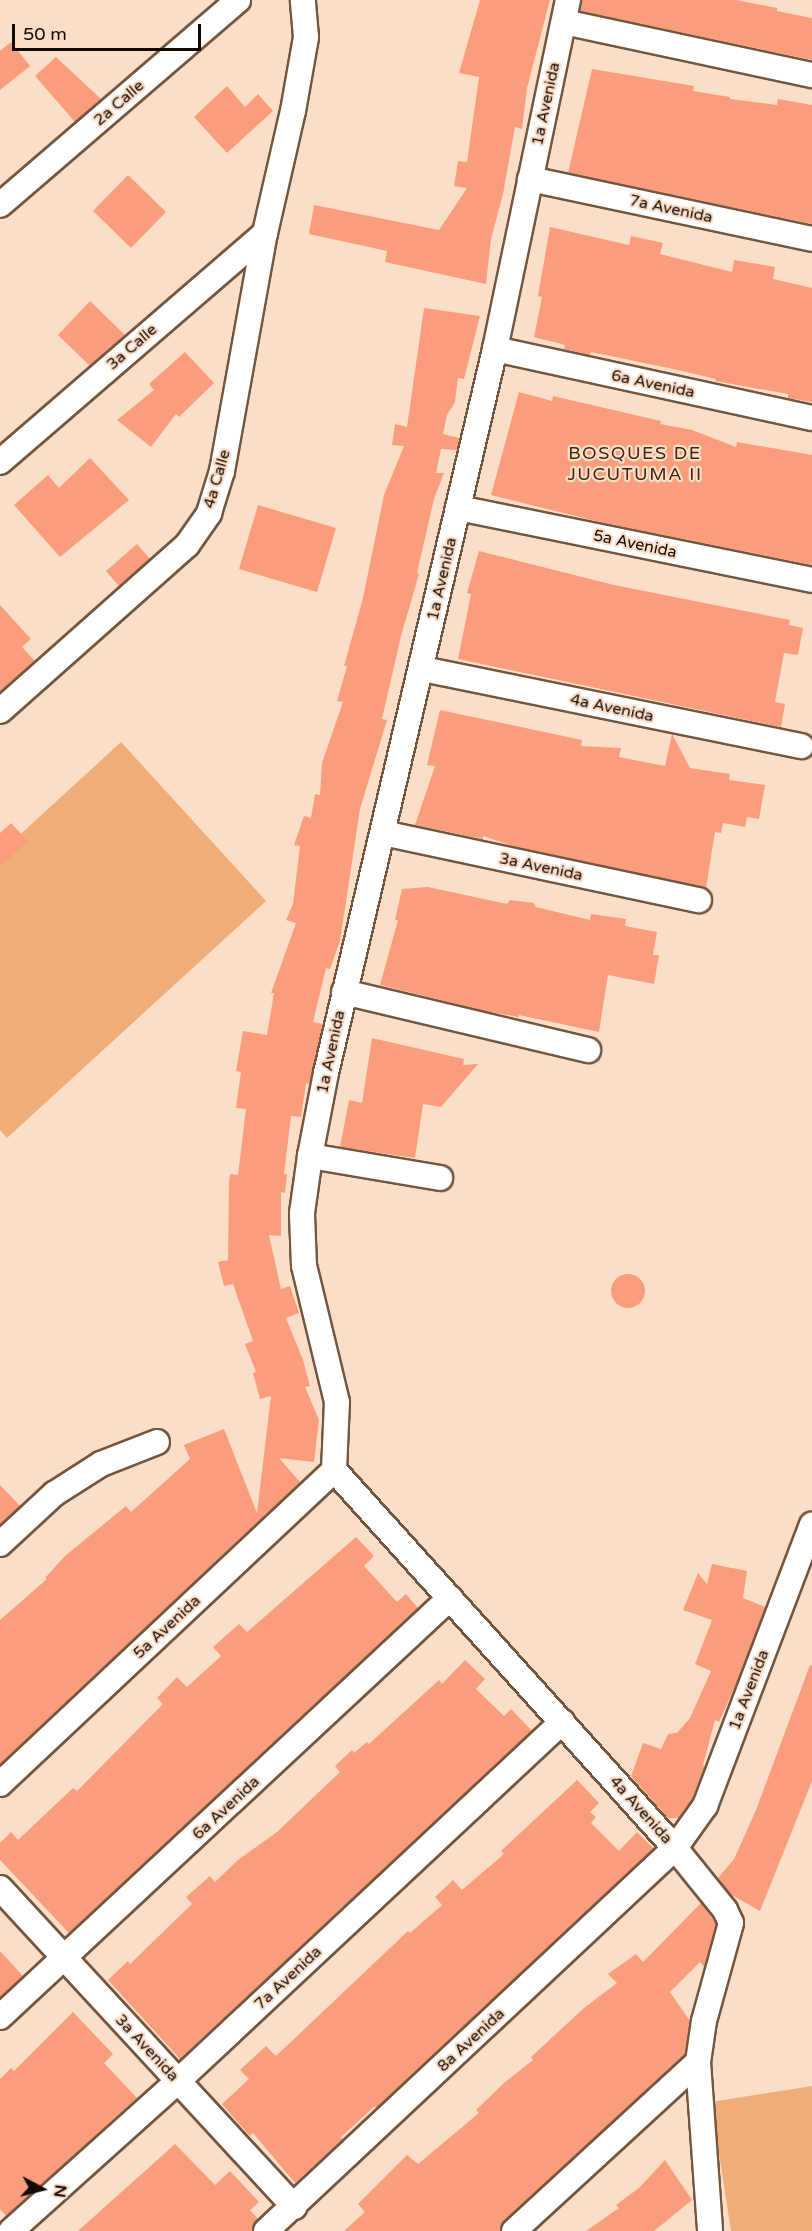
<!DOCTYPE html>
<style>
body{margin:0}
#map{position:relative;width:812px;height:2231px;overflow:hidden;background:#fbdec8;font-family:"Varela Round",sans-serif}
div>[style]{position:absolute}
.green>*{inset:0;background:#f0ad77}
.building>*{inset:0;background:#f99d7d}
.round{border-radius:50%}
.roads{filter:drop-shadow(2px 0 #74563e) drop-shadow(-2px 0 #74563e) drop-shadow(0 2px #74563e) drop-shadow(0 -2px #74563e)}
.minor>*{height:24px;margin:-12px;padding:0 12px;transform-origin:12px;border-radius:12px;background:#fff}
span{translate:-50% -50%;white-space:nowrap;text-align:center;line-height:1.15;-webkit-text-stroke:4.5px #fbdec8;paint-order:stroke}
.street-label{font-size:16px;color:#140902}
.neighbourhood-label{font-size:18px;color:#3f250d;letter-spacing:1.5px}
.north{position:absolute;left:12px;top:2159px;width:60px;height:60px;-webkit-text-stroke:4px #fbdec8;paint-order:stroke;rotate:97deg;font-size:16px;font-weight:700;line-height:24px;text-align:center;color:#140902}
.north::after{content:'';display:block;margin:auto;width:21px;height:27px;background:#140902;clip-path:polygon(50% 0,100% 100%,50% 72%,0 100%)}
.scale{position:absolute;left:12px;top:24px;width:189px;height:27px;box-sizing:border-box;border:3px solid #140902;border-top:0;padding-left:8px;font-size:18px;line-height:21px;white-space:nowrap;color:#140902;-webkit-text-stroke:4px #fbdec8;paint-order:stroke}
</style>
<div id="map">
<div class="green">
<i style="clip-path:polygon(121px 742px,266px 901px,7px 1138px,0 1130px,0 853px)"></i>
<i style="clip-path:polygon(812px 2086px,812px 2231px,731px 2231px,711px 2102px)"></i>
</div>
<div class="building">
<i style="clip-path:polygon(480px 0,550px 0,527px 88px,522px 129px,515px 127px,503px 194px,491px 239px,486px 284px,385px 262px,387px 251px,309px 234px,314px 205px,439px 230px,467px 188px,454px 186px,458px 161px,467px 162px,479px 77px,459px 73px)"></i>
<i style="clip-path:polygon(582px 0,736px 0,777px 8px,777px 11px,812px 18px,812px 60px,580px 11px)"></i>
<i style="clip-path:polygon(11px 42px,30px 66px,0 90px,0 51px)"></i>
<i style="clip-path:polygon(56px 57px,101px 99px,75px 122px,35px 76px)"></i>
<i style="clip-path:polygon(592px 69px,694px 86px,693px 91px,730px 97px,730px 99px,777px 105px,778px 99px,812px 105px,812px 224px,568px 173px)"></i>
<i style="clip-path:polygon(227px 86px,245px 107px,258px 94px,273px 111px,227px 153px,194px 117px)"></i>
<i style="clip-path:polygon(128px 175px,166px 212px,131px 248px,93px 211px)"></i>
<i style="clip-path:polygon(550px 227px,629px 245px,631px 236px,663px 243px,660px 254px,732px 272px,734px 260px,775px 267px,773px 279px,812px 288px,812px 402px,788px 398px,788px 394px,715px 381px,716px 379px,678px 370px,591px 352px,590px 355px,564px 349px,565px 345px,534px 337px,542px 297px,538px 296px)"></i>
<i style="clip-path:polygon(90px 301px,125px 335px,90px 366px,58px 335px)"></i>
<i style="clip-path:polygon(424px 308px,480px 316px,464px 379px,458px 378px,455px 402px,447px 415px,443px 434px,459px 438px,459px 442px,457px 450px,441px 449px,436px 473px,444px 473px,434px 499px,417px 573px,419px 574px,401px 636px,382px 719px,387px 720px,360px 809px,340px 941px,330px 969px,326px 968px,313px 1022px,323px 1024px,309px 1084px,306px 1083px,301px 1117px,291px 1116px,284px 1174px,287px 1174px,285px 1193px,281px 1192px,281px 1236px,269px 1235px,281px 1289px,290px 1286px,299px 1313px,286px 1318px,303px 1360px,310px 1386px,305px 1387px,319px 1420px,314px 1462px,279px 1458px,300px 1482px,0 1764px,0 1620px,47px 1579px,45px 1578px,65px 1556px,126px 1506px,131px 1512px,190px 1459px,184px 1445px,224px 1429px,257px 1513px,271px 1396px,260px 1399px,253px 1373px,256px 1372px,245px 1344px,253px 1341px,233px 1284px,224px 1286px,218px 1262px,228px 1260px,229px 1184px,230px 1174px,238px 1175px,246px 1109px,236px 1108px,241px 1072px,236px 1071px,243px 1031px,267px 1035px,274px 993px,271px 993px,296px 923px,286px 920px,293px 904px,300px 846px,294px 845px,304px 816px,311px 818px,315px 794px,320px 795px,322px 763px,343px 702px,337px 701px,347px 666px,344px 666px,363px 598px,384px 495px,404px 446px,392px 445px,395px 424px,407px 427px)"></i>
<i style="clip-path:polygon(185px 352px,214px 383px,179px 417px,176px 414px,151px 447px,117px 420px,154px 390px,149px 384px)"></i>
<i style="clip-path:polygon(519px 392px,552px 401px,553px 396px,661px 421px,660px 424px,692px 430px,736px 447px,737px 442px,812px 455px,812px 565px,600px 522px,491px 495px)"></i>
<i style="clip-path:polygon(90px 458px,129px 500px,60px 557px,14px 505px,48px 475px,59px 488px)"></i>
<i style="clip-path:polygon(258px 505px,336px 528px,317px 592px,239px 569px)"></i>
<i style="clip-path:polygon(137px 544px,150px 559px,119px 586px,106px 571px)"></i>
<i style="clip-path:polygon(479px 551px,614px 585px,790px 620px,789px 625px,803px 628px,798px 655px,784px 653px,775px 702px,785px 704px,781px 727px,458px 659px,471px 594px,467px 593px)"></i>
<i style="clip-path:polygon(0 605px,31px 639px,22px 647px,35px 661px,0 692px)"></i>
<i style="clip-path:polygon(440px 710px,582px 740px,581px 746px,621px 748px,619px 757px,665px 766px,672px 734px,690px 768px,730px 774px,729px 780px,765px 785px,759px 819px,747px 817px,745px 827px,723px 823px,721px 833px,715px 832px,706px 888px,513px 846px,483px 836px,483px 839px,415px 825px,435px 766px,427px 765px)"></i>
<i style="clip-path:polygon(11px 823px,28px 841px,0 867px,0 833px)"></i>
<i style="clip-path:polygon(428px 887px,507px 904px,510px 900px,534px 903px,536px 907px,590px 920px,591px 914px,626px 919px,625px 926px,657px 932px,653px 955px,659px 955px,654px 984px,608px 975px,599px 1032px,519px 1015px,519px 1017px,485px 1011px,380px 985px,398px 920px,395px 920px,402px 889px)"></i>
<i style="clip-path:polygon(372px 1038px,464px 1059px,463px 1065px,478px 1064px,441px 1107px,423px 1104px,415px 1158px,340px 1147px,349px 1100px,362px 1103px)"></i>
<i class="round" style="left:611px;top:1274px;width:34px;height:34px"></i>
<i style="clip-path:polygon(0 1485px,20px 1506px,0 1525px)"></i>
<i style="clip-path:polygon(356px 1537px,374px 1556px,364px 1566px,397px 1602px,406px 1594px,418px 1608px,69px 1933px,0 1860px,0 1843px,11px 1832px,18px 1840px,73px 1788px,77px 1791px,163px 1704px,157px 1698px,177px 1677px,187px 1687px,221px 1656px,213px 1647px,239px 1624px,247px 1632px)"></i>
<i style="clip-path:polygon(712px 1564px,747px 1571px,743px 1598px,765px 1607px,737px 1682px,719px 1722px,715px 1720px,703px 1765px,705px 1766px,692px 1799px,679px 1818px,668px 1818px,631px 1776px,643px 1743px,661px 1749px,668px 1734px,677px 1733px,690px 1718px,711px 1671px,695px 1664px,712px 1620px,683px 1610px,698px 1573px,707px 1584px)"></i>
<i style="clip-path:polygon(465px 1660px,485px 1679px,476px 1689px,504px 1716px,511px 1709px,532px 1731px,180px 2059px,108px 1980px,128px 1961px,130px 1964px,192px 1904px,186px 1897px,210px 1876px,215px 1882px,238px 1860px,277px 1832px,340px 1772px,335px 1766px,352px 1750px,354px 1753px,367px 1742px,369px 1744px,439px 1680px,442px 1684px)"></i>
<i style="clip-path:polygon(810px 1665px,812px 1666px,812px 1781px,760px 1911px,730px 1894px,718px 1878px,734px 1859px,756px 1810px)"></i>
<i style="clip-path:polygon(577px 1780px,599px 1803px,590px 1812px,596px 1817px,591px 1823px,619px 1851px,637px 1832px,654px 1849px,376px 2108px,375px 2106px,341px 2137px,343px 2140px,295px 2183px,253px 2133px,250px 2136px,222px 2104px,249px 2079px,240px 2070px,266px 2046px,276px 2056px,408px 1931px,410px 1933px,442px 1905px,435px 1897px,453px 1880px,462px 1890px,504px 1854px,501px 1851px)"></i>
<i style="clip-path:polygon(701px 1903px,716px 1924px,704px 1967px,700px 1962px,670px 1992px,690px 2021px,685px 2055px,504px 2221px,500px 2231px,344px 2231px,365px 2212px,358px 2204px,407px 2155px,418px 2164px,479px 2113px,476px 2110px,504px 2083px,533px 2060px,531px 2057px,584px 2008px,617px 1983px,608px 1974px,636px 1954px,643px 1962px)"></i>
<i style="clip-path:polygon(0 1951px,23px 1976px,0 1998px)"></i>
<i style="clip-path:polygon(73px 2012px,113px 2054px,104px 2063px,137px 2098px,6px 2216px,0 2209px,0 2079px,11px 2068px,14px 2071px)"></i>
<i style="clip-path:polygon(175px 2144px,215px 2185px,230px 2171px,259px 2202px,250px 2210px,258px 2219px,252px 2231px,78px 2231px)"></i>
<i style="clip-path:polygon(665px 2160px,692px 2200px,654px 2231px,586px 2231px,619px 2208px,616px 2205px,639px 2188px)"></i>
</div>
<div class="roads">
<div class="minor">
<i style="left:564px;top:22px;width:254px;rotate:12.1deg"></i>
<i style="left:530px;top:179px;width:288px;rotate:12deg"></i>
<i style="left:0;top:205px;width:314px;rotate:-40.7deg"></i>
<i style="left:495px;top:349px;width:324px;rotate:12.3deg"></i>
<i style="left:0;top:462px;width:350px;rotate:-40.8deg"></i>
<i style="left:458px;top:508px;width:361px;rotate:11.5deg"></i>
<i style="left:422px;top:669px;width:387px;rotate:11.5deg"></i>
<i style="left:0;top:711px;width:250px;rotate:-41.6deg"></i>
<i style="left:187px;top:545px;width:39px;rotate:-55deg"></i>
<i style="left:209px;top:513px;width:44px;rotate:-72.8deg"></i>
<i style="left:222px;top:471px;width:242px;rotate:-79.8deg"></i>
<i style="left:265px;top:233px;width:125px;rotate:-77.1deg"></i>
<i style="left:293px;top:111px;width:75px;rotate:-80deg"></i>
<i style="left:306px;top:37px;width:37px;rotate:-95deg"></i>
<i style="left:383px;top:833px;width:323px;rotate:12deg"></i>
<i style="left:344px;top:992px;width:251px;rotate:13.4deg"></i>
<i style="left:310px;top:1156px;width:132px;rotate:9.6deg"></i>
<i style="left:334px;top:1470px;width:68px;rotate:-87.5deg"></i>
<i style="left:337px;top:1402px;width:140px;rotate:-103.6deg"></i>
<i style="left:304px;top:1266px;width:53px;rotate:-92.2deg"></i>
<i style="left:302px;top:1213px;width:58px;rotate:-82deg"></i>
<i style="left:310px;top:1156px;width:85px;rotate:-79.1deg"></i>
<i style="left:326px;top:1073px;width:743px;rotate:-76.86deg"></i>
<i style="left:495px;top:349px;width:357px;rotate:-78.2deg"></i>
<i style="left:334px;top:1470px;width:509px;rotate:47.95deg"></i>
<i style="left:675px;top:1848px;width:80px;rotate:51.1deg"></i>
<i style="left:725px;top:1910px;width:14px;rotate:65deg"></i>
<i style="left:731px;top:1923px;width:102px;rotate:105.4deg"></i>
<i style="left:704px;top:2021px;width:41px;rotate:98.3deg"></i>
<i style="left:698px;top:2062px;width:169px;rotate:85.9deg"></i>
<i style="left:0;top:1544px;width:74px;rotate:-42.8deg"></i>
<i style="left:54px;top:1494px;width:56px;rotate:-32.6deg"></i>
<i style="left:101px;top:1464px;width:60px;rotate:-21.4deg"></i>
<i style="left:0;top:1784px;width:458px;rotate:-43.2deg"></i>
<i style="left:0;top:1888px;width:434px;rotate:47.3deg"></i>
<i style="left:0;top:2017px;width:615px;rotate:-42.96deg"></i>
<i style="left:11px;top:2231px;width:224px;rotate:-41.9deg"></i>
<i style="left:178px;top:2081px;width:526px;rotate:-43.07deg"></i>
<i style="left:266px;top:2231px;width:560px;rotate:-43.12deg"></i>
<i style="left:675px;top:1848px;width:52px;rotate:-54.5deg"></i>
<i style="left:705px;top:1806px;width:301px;rotate:-69.2deg"></i>
<i style="left:514px;top:2231px;width:250px;rotate:-42.6deg"></i>
</div>
</div>
<div class="street-label">
<span style="left:119px;top:103px;rotate:-41deg">2a Calle</span>
<span style="left:546px;top:104px;rotate:-78deg">1a Avenida</span>
<span style="left:671px;top:209px;rotate:12deg">7a Avenida</span>
<span style="left:132px;top:347px;rotate:-41deg">3a Calle</span>
<span style="left:653px;top:384px;rotate:12deg">6a Avenida</span>
<span style="left:217px;top:479px;rotate:-74deg">4a Calle</span>
<span style="left:635px;top:544px;rotate:12deg">5a Avenida</span>
<span style="left:442px;top:579px;rotate:-77deg">1a Avenida</span>
<span style="left:612px;top:708px;rotate:12deg">4a Avenida</span>
<span style="left:541px;top:867px;rotate:12deg">3a Avenida</span>
<span style="left:331px;top:1052px;rotate:-78deg">1a Avenida</span>
<span style="left:167px;top:1627px;rotate:-43deg">5a Avenida</span>
<span style="left:749px;top:1690px;rotate:-69deg">1a Avenida</span>
<span style="left:226px;top:1808px;rotate:-43deg">6a Avenida</span>
<span style="left:641px;top:1810px;rotate:48deg">4a Avenida</span>
<span style="left:288px;top:1978px;rotate:-43deg">7a Avenida</span>
<span style="left:471px;top:2040px;rotate:-43deg">8a Avenida</span>
<span style="left:147px;top:2048px;rotate:47deg">3a Avenida</span>
</div>
<div class="neighbourhood-label">
<span style="left:635px;top:464px">BOSQUES DE<br>JUCUTUMA II</span>
</div>
<div class="north">N</div>
<div class="scale">50 m</div>
</div>
